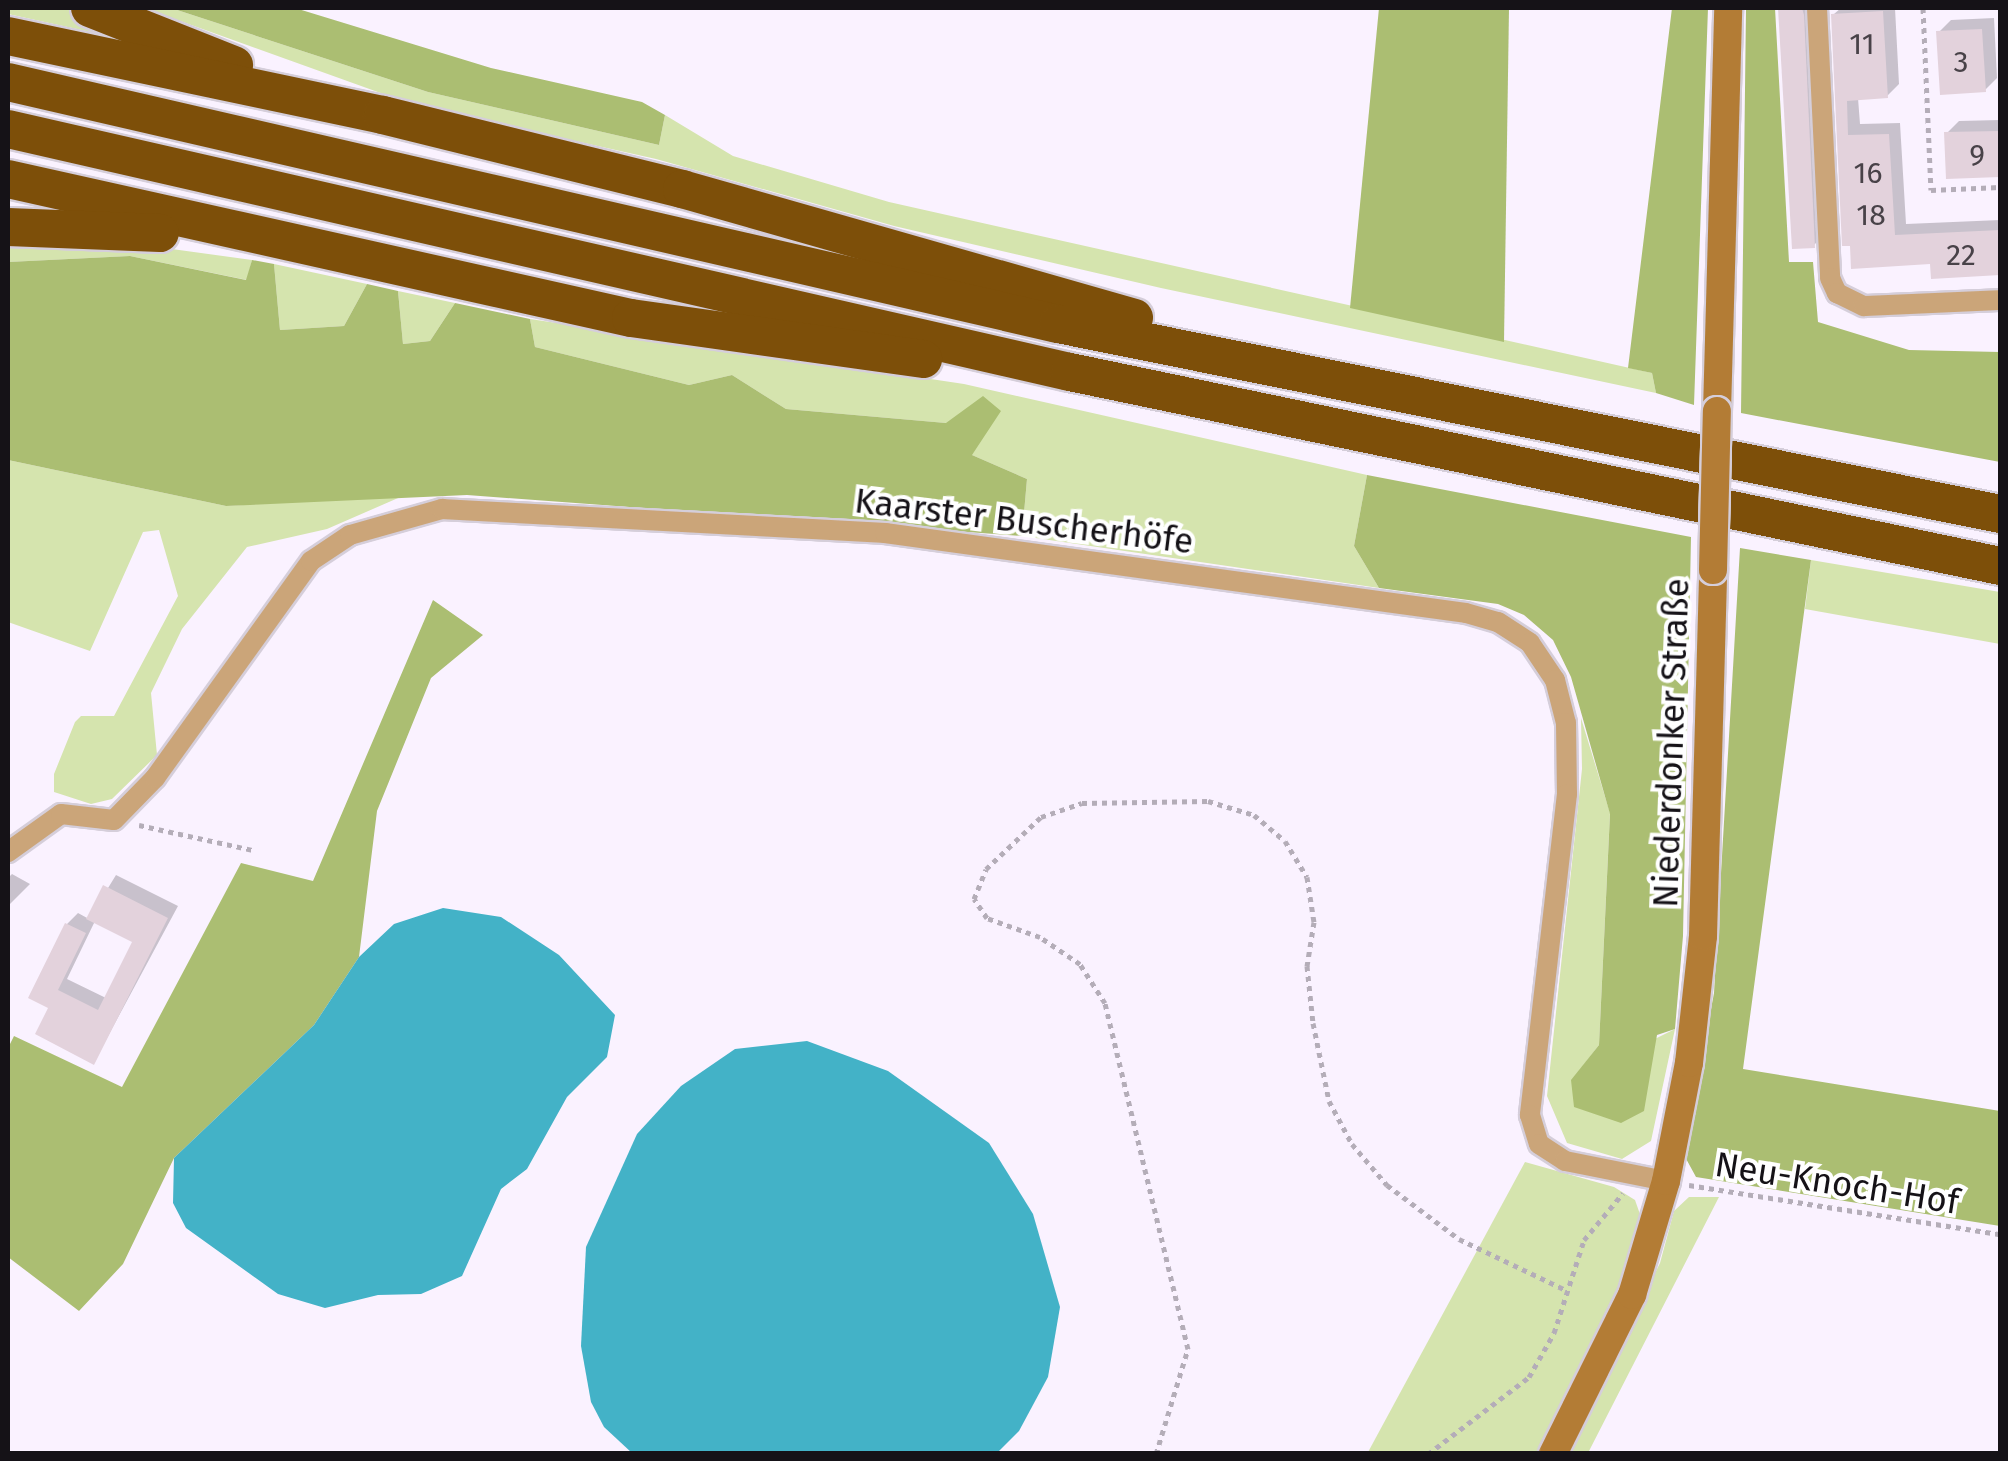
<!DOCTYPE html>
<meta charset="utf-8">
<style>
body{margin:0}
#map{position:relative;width:2008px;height:1461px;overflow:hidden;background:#faf2ff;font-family:"Fira Sans",sans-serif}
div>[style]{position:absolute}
.green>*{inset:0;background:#d5e4ae}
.forest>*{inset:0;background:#abbe72}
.water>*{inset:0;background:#43b2c7}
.shadow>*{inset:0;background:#0003}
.building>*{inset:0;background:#e3d2dc}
.path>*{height:5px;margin-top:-2.5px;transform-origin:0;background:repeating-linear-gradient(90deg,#b4adb8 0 5px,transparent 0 10px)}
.roads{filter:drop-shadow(2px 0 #d5ceda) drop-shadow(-2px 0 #d5ceda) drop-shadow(0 2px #d5ceda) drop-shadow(0 -2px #d5ceda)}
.street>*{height:20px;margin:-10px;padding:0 10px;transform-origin:10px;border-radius:10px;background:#cba579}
.secondary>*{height:28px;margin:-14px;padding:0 14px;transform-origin:14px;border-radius:14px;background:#b37c35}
.highway>*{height:38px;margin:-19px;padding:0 19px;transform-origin:19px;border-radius:19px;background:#7d4f09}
.bridges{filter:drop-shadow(2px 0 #d5ceda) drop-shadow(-2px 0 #d5ceda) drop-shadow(0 2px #d5ceda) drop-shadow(0 -2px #d5ceda)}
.secondary-bridge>*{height:28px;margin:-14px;padding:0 14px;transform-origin:14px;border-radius:14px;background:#b37c35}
span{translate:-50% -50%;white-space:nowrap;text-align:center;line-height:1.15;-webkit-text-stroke:8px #fff;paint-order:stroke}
.number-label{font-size:30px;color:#484248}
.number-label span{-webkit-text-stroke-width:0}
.street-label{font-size:35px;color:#151217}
.frame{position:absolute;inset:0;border:10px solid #151217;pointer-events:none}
</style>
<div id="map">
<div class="green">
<i style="clip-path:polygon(8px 8px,68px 8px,132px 41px,8px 14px)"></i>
<i style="clip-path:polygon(144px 8px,171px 8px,428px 92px,659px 145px,665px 115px,733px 156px,889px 202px,1652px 373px,1656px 393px,1161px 288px,894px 226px,656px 159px,414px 105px)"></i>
<i style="clip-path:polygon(8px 243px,150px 246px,252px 260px,247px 280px,130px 256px,8px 262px)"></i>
<i style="clip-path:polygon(274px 264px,367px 284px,344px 326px,280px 330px)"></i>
<i style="clip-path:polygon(398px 291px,455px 303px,430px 341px,403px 344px)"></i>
<i style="clip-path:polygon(530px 319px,964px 384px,1367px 475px,1354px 546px,1379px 588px,1022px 536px,1027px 479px,972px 455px,946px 423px,786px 409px,732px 375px,689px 385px,535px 347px)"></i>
<i style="clip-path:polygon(8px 460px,226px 506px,405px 495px,327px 529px,247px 547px,182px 629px,151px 693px,157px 755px,112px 799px,91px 804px,54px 792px,54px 774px,75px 722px,81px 716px,114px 716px,178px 596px,159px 530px,143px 532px,90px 651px,8px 622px)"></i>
<i style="clip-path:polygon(1811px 560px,2000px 592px,2000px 644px,1805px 609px)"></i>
<i style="clip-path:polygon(1581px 718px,1610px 813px,1599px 1045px,1572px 1080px,1675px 1029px,1651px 1141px,1622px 1159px,1567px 1143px,1547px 1096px,1582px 769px)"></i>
<i style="clip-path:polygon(1525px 1162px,1614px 1187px,1635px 1200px,1642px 1220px,1634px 1260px,1606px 1324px,1538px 1453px,1367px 1454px)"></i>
<i style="clip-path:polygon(1689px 1197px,1719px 1197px,1588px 1453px,1566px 1454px,1660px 1263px,1674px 1211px)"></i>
</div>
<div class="forest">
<i style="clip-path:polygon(171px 8px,295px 8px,491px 68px,642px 102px,665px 115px,659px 145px,428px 92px)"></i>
<i style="clip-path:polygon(1379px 8px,1509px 8px,1504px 342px,1350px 308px)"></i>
<i style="clip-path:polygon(1672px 8px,1708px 8px,1694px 405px,1656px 393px,1652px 373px,1628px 368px)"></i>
<i style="clip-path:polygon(1746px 8px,1775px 8px,1789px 262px,1813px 262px,1818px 322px,1909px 350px,2000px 352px,2000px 462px,1741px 413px)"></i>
<i style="clip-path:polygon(130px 256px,246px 280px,252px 260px,274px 264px,280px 330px,344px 326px,367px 284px,398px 291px,403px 344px,430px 341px,455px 303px,530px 319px,535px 347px,689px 385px,732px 375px,786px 409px,946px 423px,983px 396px,1001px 411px,972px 455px,1027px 479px,1022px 536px,467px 495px,226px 506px,8px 460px,8px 262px)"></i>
<i style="clip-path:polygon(1367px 475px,1691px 537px,1683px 936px,1675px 1029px,1657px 1035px,1644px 1111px,1621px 1123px,1574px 1107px,1571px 1080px,1599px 1045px,1610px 814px,1571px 677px,1553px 640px,1524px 615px,1498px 604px,1379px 588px,1354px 546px)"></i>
<i style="clip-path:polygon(1740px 548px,1811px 560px,1743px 1069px,2000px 1111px,2000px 1226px,1696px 1177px,1684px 1155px,1714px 993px)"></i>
<i style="clip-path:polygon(433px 600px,483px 635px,431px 678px,377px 811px,359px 957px,314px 1025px,174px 1158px,123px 1264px,79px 1311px,8px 1257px,8px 1048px,14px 1036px,122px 1087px,241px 863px,313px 881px)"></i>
</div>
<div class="water">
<i style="clip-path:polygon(443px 908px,501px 917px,559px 955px,615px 1015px,607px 1057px,567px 1097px,527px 1169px,501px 1189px,462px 1276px,421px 1294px,378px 1295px,325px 1308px,278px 1294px,186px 1228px,173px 1203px,174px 1158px,314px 1025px,359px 957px,394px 924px)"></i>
<i style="clip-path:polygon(807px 1041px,888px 1071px,989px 1143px,1033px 1214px,1060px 1307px,1048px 1377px,1019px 1431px,997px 1453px,632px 1453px,604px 1427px,591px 1402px,581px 1346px,586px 1247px,637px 1134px,681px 1086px,735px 1049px)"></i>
</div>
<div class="shadow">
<i style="clip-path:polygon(1781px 8px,1809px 8px,1822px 237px,1814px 245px,1794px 246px)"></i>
<i style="clip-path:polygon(1841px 8px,1895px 8px,1899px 84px,1887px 96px,1858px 98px,1860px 124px,1900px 123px,1906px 224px,2000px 220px,2000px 273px,1933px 276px,1932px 261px,1853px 266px,1834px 14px)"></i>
<i style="clip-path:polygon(1994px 18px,1997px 78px,1985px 90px,1939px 32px,1951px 20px)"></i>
<i style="clip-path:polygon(2000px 120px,2000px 171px,1949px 176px,1947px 133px,1959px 121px)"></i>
<i style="clip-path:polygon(12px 874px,30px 884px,8px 906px,8px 878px)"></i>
<i style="clip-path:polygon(evenodd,116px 875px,178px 906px,94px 1062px,52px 1007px,67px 924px,78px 913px,89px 919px,116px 875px,95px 921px,135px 940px,106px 998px,67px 979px,95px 921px)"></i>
</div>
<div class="building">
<i style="clip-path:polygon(1778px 8px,1802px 8px,1804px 15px,1815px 248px,1792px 249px)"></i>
<i style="clip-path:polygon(1883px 11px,1888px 98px,1847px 101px,1848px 135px,1889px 134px,1895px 235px,2000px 230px,2000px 275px,1931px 279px,1930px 264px,1851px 269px,1850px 246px,1842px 246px,1831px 14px)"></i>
<i style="clip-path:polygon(1982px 29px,1986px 92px,1940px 95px,1936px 31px)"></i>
<i style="clip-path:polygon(2000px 131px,2000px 177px,1946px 179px,1944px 132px)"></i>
<i style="clip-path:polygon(103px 885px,168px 918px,94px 1065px,35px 1034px,48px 1008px,28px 998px,65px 923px,86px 933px,58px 990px,98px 1010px,132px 942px,86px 919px)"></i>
</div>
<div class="path">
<i style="left:1923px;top:8px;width:182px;rotate:87.5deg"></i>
<i style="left:1931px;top:190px;width:69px;rotate:-2.5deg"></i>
<i style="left:139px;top:825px;width:117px;rotate:12.4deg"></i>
<i style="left:1689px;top:1185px;width:315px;rotate:9deg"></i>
<i style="left:1156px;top:1454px;width:110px;rotate:-73.1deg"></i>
<i style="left:1188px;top:1349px;width:356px;rotate:-103.5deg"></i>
<i style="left:1105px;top:1003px;width:46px;rotate:-122.7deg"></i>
<i style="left:1080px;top:964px;width:48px;rotate:-146deg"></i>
<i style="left:1040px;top:937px;width:56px;rotate:-160.3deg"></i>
<i style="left:987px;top:918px;width:23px;rotate:-124deg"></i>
<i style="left:974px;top:899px;width:32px;rotate:-68deg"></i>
<i style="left:986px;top:869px;width:76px;rotate:-43.4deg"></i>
<i style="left:1041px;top:817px;width:43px;rotate:-18.9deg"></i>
<i style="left:1082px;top:803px;width:126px;rotate:-0.9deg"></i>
<i style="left:1208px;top:801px;width:48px;rotate:16.9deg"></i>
<i style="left:1254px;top:815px;width:40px;rotate:40deg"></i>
<i style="left:1285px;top:841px;width:42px;rotate:58.6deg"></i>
<i style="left:1307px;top:877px;width:46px;rotate:81.2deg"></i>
<i style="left:1314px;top:922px;width:45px;rotate:99deg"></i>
<i style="left:1307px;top:966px;width:57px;rotate:84deg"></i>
<i style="left:1313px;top:1023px;width:80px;rotate:78.4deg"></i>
<i style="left:1329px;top:1101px;width:49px;rotate:61.9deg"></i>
<i style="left:1352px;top:1144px;width:54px;rotate:49.5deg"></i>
<i style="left:1387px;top:1185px;width:90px;rotate:36.9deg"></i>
<i style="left:1459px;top:1239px;width:116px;rotate:25.5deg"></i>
<i style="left:1428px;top:1454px;width:127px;rotate:-37.3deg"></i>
<i style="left:1529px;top:1377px;width:51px;rotate:-60.4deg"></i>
<i style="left:1554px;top:1333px;width:98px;rotate:-72.1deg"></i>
<i style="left:1584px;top:1240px;width:61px;rotate:-50.3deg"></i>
</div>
<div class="roads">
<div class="street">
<i style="left:1817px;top:8px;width:270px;rotate:87.2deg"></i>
<i style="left:1830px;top:278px;width:17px;rotate:65deg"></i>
<i style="left:1837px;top:293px;width:30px;rotate:26deg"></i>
<i style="left:1864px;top:306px;width:136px;rotate:-2.5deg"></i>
<i style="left:8px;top:852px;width:65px;rotate:-35.6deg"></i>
<i style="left:61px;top:814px;width:53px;rotate:6.5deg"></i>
<i style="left:114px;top:820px;width:59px;rotate:-45.7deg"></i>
<i style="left:155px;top:778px;width:267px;rotate:-54.3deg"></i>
<i style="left:311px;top:561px;width:47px;rotate:-33.7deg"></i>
<i style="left:350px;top:535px;width:96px;rotate:-15.8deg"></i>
<i style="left:442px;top:509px;width:444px;rotate:3.1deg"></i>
<i style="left:885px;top:533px;width:586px;rotate:7.84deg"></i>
<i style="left:1466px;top:613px;width:33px;rotate:16deg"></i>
<i style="left:1498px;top:622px;width:38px;rotate:33deg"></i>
<i style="left:1530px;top:643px;width:45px;rotate:56deg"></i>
<i style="left:1555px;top:680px;width:44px;rotate:75.7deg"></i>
<i style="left:1566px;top:723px;width:71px;rotate:89.2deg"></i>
<i style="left:1567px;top:794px;width:323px;rotate:96.6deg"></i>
<i style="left:1530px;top:1115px;width:30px;rotate:73deg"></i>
<i style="left:1539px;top:1144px;width:31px;rotate:33deg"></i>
<i style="left:1565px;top:1161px;width:103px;rotate:11.2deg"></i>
</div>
<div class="secondary">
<i style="left:1717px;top:411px;width:403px;rotate:-88.4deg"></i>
<i style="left:1553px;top:1454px;width:178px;rotate:-63.6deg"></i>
<i style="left:1632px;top:1295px;width:119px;rotate:-73.4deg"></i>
<i style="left:1666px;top:1181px;width:120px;rotate:-79deg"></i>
<i style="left:1689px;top:1063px;width:128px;rotate:-83.7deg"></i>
<i style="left:1703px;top:936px;width:366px;rotate:-88.4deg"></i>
</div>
<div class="highway">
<i style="left:90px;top:8px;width:155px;rotate:21.6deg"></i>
<i style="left:8px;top:36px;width:383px;rotate:11.9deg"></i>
<i style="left:383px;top:115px;width:308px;rotate:13.9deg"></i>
<i style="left:682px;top:189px;width:470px;rotate:15.9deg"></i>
<i style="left:8px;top:82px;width:1078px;rotate:12.98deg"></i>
<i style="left:1058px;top:324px;width:961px;rotate:11.4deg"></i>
<i style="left:8px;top:129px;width:1089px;rotate:12.89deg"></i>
<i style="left:1070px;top:372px;width:950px;rotate:11.78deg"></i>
<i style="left:8px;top:179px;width:638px;rotate:12.58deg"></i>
<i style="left:631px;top:318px;width:295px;rotate:8deg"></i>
<i style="left:8px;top:227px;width:152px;rotate:2.3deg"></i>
</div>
</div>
<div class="bridges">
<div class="secondary-bridge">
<i style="left:1713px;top:570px;width:159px;rotate:-88.6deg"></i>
</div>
</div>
<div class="number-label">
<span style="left:1862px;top:44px">11</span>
<span style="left:1961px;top:62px">3</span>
<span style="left:1977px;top:155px">9</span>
<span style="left:1868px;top:173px">16</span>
<span style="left:1871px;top:215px">18</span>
<span style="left:1961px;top:255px">22</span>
</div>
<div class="street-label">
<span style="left:1024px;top:521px;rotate:7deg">Kaarster Buscherhöfe</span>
<span style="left:1671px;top:743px;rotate:-88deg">Niederdonker Straße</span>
<span style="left:1837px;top:1183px;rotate:9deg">Neu-Knoch-Hof</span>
</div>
<div class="frame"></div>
</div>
